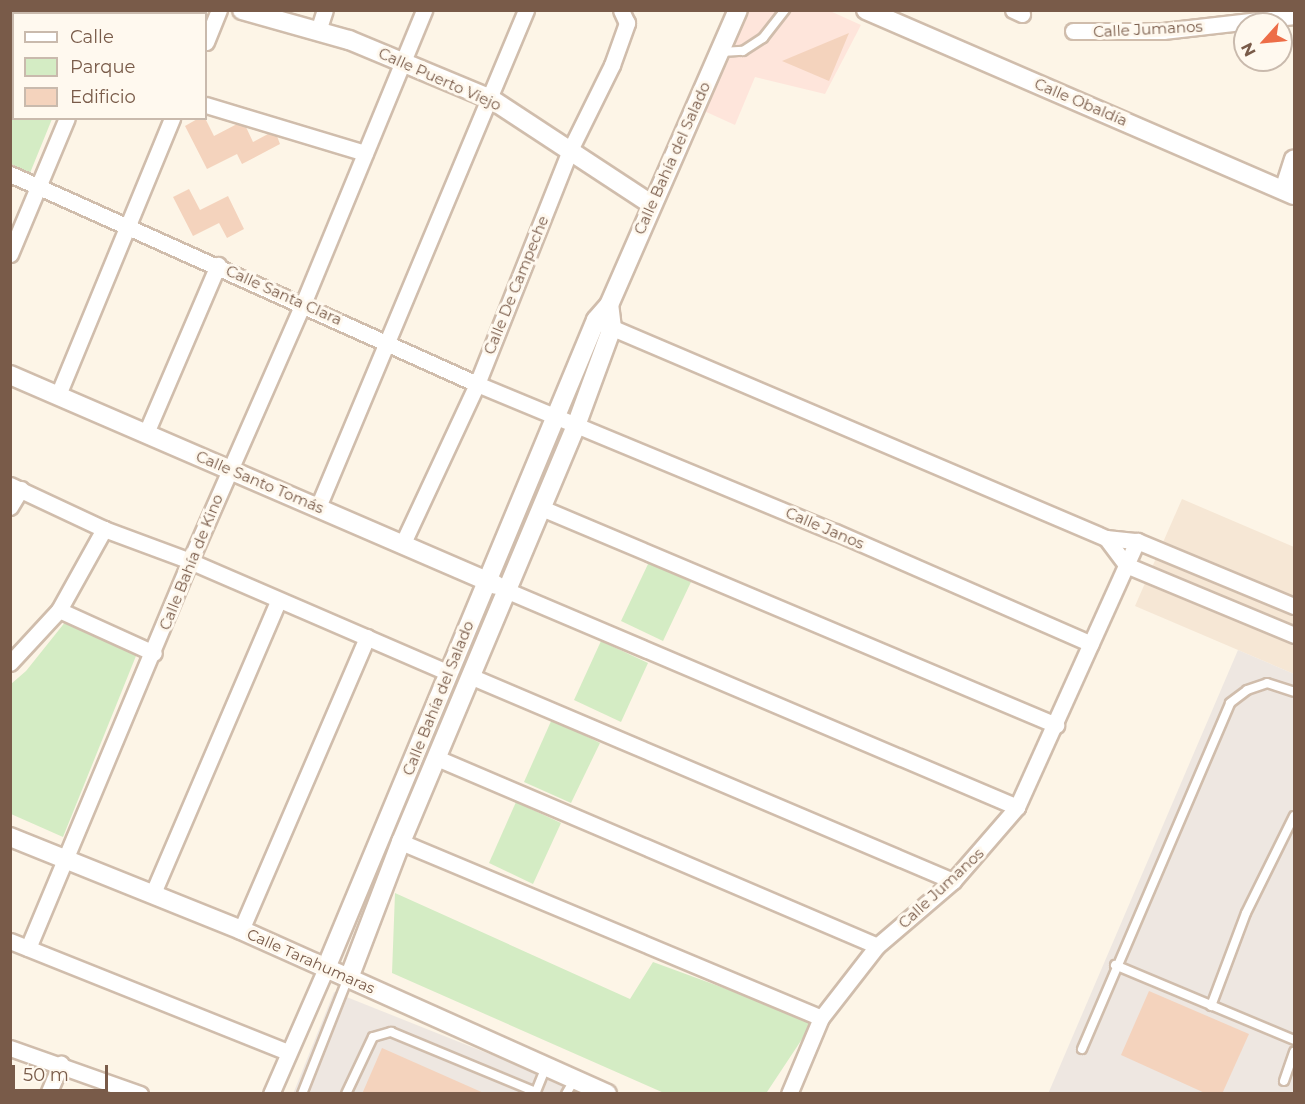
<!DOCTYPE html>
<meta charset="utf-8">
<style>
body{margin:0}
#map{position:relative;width:1305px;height:1104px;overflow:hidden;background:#fdf5e7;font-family:Montserrat,sans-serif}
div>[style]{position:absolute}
.residential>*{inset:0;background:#f6e7d5}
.commercial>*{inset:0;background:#fee5db}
.industrial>*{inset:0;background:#eee7e1}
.green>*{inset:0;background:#d4ecc4}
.building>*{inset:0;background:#f4d3bd}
.roads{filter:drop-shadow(2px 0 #d0bdac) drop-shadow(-2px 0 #d0bdac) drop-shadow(0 2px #d0bdac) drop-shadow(0 -2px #d0bdac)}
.service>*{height:8px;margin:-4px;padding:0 4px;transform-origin:4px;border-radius:4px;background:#fff}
.minor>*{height:15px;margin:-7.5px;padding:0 7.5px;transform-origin:7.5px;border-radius:7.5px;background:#fff}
.tertiary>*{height:18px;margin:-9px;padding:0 9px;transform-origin:9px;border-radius:9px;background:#fff}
span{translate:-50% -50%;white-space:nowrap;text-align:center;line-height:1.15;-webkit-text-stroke:6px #fff9ef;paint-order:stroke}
.street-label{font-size:15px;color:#795b49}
.frame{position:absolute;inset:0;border:12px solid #795b49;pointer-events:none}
.legend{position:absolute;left:12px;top:12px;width:195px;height:108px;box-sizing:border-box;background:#fff9ef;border:2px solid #c9baad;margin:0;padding:8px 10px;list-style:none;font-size:18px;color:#795b49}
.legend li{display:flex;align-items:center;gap:12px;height:30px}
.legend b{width:30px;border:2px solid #c9baad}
.north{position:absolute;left:1233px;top:12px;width:60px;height:60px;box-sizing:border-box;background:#fff9ef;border:2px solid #c9baad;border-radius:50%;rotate:243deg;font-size:16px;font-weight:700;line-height:24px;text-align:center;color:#795b49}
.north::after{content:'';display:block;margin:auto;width:21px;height:27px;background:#ed6d47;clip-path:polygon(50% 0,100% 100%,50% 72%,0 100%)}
.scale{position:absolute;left:12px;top:1065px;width:96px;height:27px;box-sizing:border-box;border:3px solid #795b49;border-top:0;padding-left:8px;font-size:18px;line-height:21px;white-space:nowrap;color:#795b49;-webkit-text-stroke:4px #fff9ef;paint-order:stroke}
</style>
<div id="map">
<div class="residential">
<i style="clip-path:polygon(1182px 499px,1294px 547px,1294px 674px,1135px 606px)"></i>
</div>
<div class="commercial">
<i style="clip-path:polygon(746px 11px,830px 11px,861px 25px,825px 94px,755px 77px,735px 125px,702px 110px)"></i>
</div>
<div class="industrial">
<i style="clip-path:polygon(1238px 650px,1294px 674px,1294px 1093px,1048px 1094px)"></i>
<i style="clip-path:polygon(334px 992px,587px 1093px,293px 1094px)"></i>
</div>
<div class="green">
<i style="clip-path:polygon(11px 10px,95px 11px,14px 14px,14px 118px,52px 119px,30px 173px,11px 164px)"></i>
<i style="clip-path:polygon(649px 562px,691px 582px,663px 641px,621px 621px)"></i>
<i style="clip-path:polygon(66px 621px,138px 651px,63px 837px,11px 814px,11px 684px,26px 671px)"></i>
<i style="clip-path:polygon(601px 641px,648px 663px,621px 722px,574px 700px)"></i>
<i style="clip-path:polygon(552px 719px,600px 743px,571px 803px,524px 782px)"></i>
<i style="clip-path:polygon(516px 802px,561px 823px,533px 884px,489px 863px)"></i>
<i style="clip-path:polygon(395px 893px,630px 999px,653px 962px,814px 1021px,767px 1092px,664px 1093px,392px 973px)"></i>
</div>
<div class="building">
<i style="clip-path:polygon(849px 33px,829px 81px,782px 61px)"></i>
<i style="clip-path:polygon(199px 118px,205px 118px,214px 136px,237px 124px,246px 127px,253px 142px,268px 134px,277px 136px,280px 144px,242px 164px,237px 154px,207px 169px,185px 126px)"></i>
<i style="clip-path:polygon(189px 189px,200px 210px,228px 196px,244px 229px,227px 238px,219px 223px,193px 236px,173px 197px)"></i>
<i style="clip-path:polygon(1149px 991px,1249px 1034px,1222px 1094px,1207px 1094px,1121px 1055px)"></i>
<i style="clip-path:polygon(382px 1048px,486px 1094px,362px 1094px)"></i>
</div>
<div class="roads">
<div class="service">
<i style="left:721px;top:52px;width:22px;rotate:-3deg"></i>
<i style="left:743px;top:51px;width:24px;rotate:-33deg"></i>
<i style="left:763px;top:38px;width:36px;rotate:-52deg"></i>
<i style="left:1115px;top:965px;width:194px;rotate:22.7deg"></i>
<i style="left:1211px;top:1006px;width:99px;rotate:-69.4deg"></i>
<i style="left:1246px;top:913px;width:108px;rotate:-63.7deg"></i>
<i style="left:1082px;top:1049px;width:376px;rotate:-66.8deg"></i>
<i style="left:1230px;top:703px;width:21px;rotate:-37deg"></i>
<i style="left:1247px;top:690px;width:21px;rotate:-19deg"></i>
<i style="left:1267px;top:683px;width:28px;rotate:18deg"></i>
<i style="left:1284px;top:1081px;width:31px;rotate:-71deg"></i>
<i style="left:302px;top:1094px;width:125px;rotate:-68.4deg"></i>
<i style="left:346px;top:1094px;width:63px;rotate:-64.7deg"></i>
<i style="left:373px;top:1037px;width:19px;rotate:-16deg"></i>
<i style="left:391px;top:1032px;width:157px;rotate:22.5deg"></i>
<i style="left:535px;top:1094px;width:29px;rotate:-68deg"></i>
<i style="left:566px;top:1094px;width:16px;rotate:-60deg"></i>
</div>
<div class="minor">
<i style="left:1013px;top:10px;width:10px;rotate:24deg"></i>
<i style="left:110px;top:14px;width:4px;rotate:-76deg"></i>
<i style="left:318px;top:31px;width:22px;rotate:-72deg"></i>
<i style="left:1073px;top:31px;width:90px"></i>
<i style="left:1163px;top:31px;width:132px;rotate:-6.5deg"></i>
<i style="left:206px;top:42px;width:35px;rotate:-68deg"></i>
<i style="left:206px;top:105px;width:166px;rotate:16.8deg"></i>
<i style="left:10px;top:174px;width:512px;rotate:24.21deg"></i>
<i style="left:477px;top:384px;width:387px;rotate:22.5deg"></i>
<i style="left:835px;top:532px;width:279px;rotate:23.6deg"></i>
<i style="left:10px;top:254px;width:147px;rotate:-67.3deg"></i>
<i style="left:601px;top:323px;width:549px;rotate:23.06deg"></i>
<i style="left:1106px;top:538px;width:31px;rotate:6deg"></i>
<i style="left:1137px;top:541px;width:170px;rotate:22.5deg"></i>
<i style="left:58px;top:395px;width:300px;rotate:-67.6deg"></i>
<i style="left:146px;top:433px;width:183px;rotate:-66.8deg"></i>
<i style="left:10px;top:485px;width:104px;rotate:25.1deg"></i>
<i style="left:104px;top:529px;width:92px;rotate:20.4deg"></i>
<i style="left:190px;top:561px;width:282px;rotate:23.4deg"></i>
<i style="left:10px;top:507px;width:21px;rotate:-59deg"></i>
<i style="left:318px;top:507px;width:539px;rotate:-67.29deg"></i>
<i style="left:544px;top:509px;width:556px;rotate:22.87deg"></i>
<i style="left:1106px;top:538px;width:34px;rotate:53deg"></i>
<i style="left:1126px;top:565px;width:182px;rotate:22.6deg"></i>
<i style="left:402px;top:545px;width:178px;rotate:-65deg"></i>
<i style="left:477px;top:384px;width:254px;rotate:-68.3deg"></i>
<i style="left:571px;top:148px;width:93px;rotate:-63.7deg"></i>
<i style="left:612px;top:65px;width:45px;rotate:-70.3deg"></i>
<i style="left:627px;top:23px;width:14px;rotate:-115deg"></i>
<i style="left:508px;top:591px;width:553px;rotate:22.99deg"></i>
<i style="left:59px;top:610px;width:104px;rotate:24.4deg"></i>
<i style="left:10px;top:663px;width:72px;rotate:-47.2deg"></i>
<i style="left:59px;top:610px;width:93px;rotate:-60.9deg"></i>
<i style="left:470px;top:676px;width:525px;rotate:23deg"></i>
<i style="left:437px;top:758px;width:478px;rotate:23.1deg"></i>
<i style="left:401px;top:842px;width:455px;rotate:22.7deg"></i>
<i style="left:153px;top:893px;width:318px;rotate:-66.8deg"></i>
<i style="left:241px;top:930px;width:319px;rotate:-66.7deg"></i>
<i style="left:10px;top:941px;width:299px;rotate:21.8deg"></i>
<i style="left:28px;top:948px;width:420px;rotate:-67.3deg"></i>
<i style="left:190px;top:561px;width:281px;rotate:-66.3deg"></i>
<i style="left:303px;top:304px;width:318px;rotate:-67.6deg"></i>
<i style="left:10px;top:1048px;width:138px;rotate:19.5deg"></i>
<i style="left:48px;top:1094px;width:33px;rotate:-67deg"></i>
<i style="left:271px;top:1094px;width:137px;rotate:-66.4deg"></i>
<i style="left:789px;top:1094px;width:82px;rotate:-67.2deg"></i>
<i style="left:821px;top:1018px;width:91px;rotate:-52.1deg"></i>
<i style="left:877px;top:946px;width:100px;rotate:-40.5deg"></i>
<i style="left:953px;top:881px;width:98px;rotate:-49.1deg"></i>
<i style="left:1017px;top:807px;width:292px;rotate:-65.7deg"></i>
</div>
<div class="tertiary">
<i style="left:242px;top:10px;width:111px;rotate:15.7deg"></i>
<i style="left:349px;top:40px;width:154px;rotate:22.6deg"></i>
<i style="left:491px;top:99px;width:191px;rotate:33.3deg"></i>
<i style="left:866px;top:10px;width:466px;rotate:23.4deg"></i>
<i style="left:1284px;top:190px;width:32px;rotate:-72deg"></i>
<i style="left:10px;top:375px;width:529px;rotate:23.37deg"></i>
<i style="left:10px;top:837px;width:249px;rotate:21.9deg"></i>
<i style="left:241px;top:930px;width:401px;rotate:24.1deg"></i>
<i style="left:326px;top:968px;width:702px;rotate:-67.38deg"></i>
<i style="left:596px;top:320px;width:20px;rotate:-49deg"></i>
<i style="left:609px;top:305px;width:322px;rotate:-66.4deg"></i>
<i style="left:349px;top:978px;width:146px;rotate:-69.1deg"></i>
<i style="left:401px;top:842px;width:454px;rotate:-67.2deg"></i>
<i style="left:577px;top:423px;width:101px;rotate:-69.8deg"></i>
<i style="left:612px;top:328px;width:23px;rotate:-97deg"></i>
</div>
</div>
<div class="street-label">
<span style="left:1148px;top:29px;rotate:-3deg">Calle Jumanos</span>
<span style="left:440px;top:79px;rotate:24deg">Calle Puerto Viejo</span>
<span style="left:1081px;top:102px;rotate:23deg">Calle Obaldía</span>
<span style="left:672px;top:158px;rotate:-66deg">Calle Bahía del Salado</span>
<span style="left:516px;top:285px;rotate:-68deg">Calle De Campeche</span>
<span style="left:284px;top:295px;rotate:24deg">Calle Santa Clara</span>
<span style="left:260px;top:482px;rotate:23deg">Calle Santo Tomás</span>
<span style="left:825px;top:528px;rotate:23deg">Calle Janos</span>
<span style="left:191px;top:562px;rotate:-68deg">Calle Bahía de Kino</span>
<span style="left:438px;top:698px;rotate:-68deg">Calle Bahía del Salado</span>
<span style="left:941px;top:888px;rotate:-43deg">Calle Jumanos</span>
<span style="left:311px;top:961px;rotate:24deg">Calle Tarahumaras</span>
</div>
<div class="frame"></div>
<ul class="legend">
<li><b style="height:8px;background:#fff"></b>Calle</li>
<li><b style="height:16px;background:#d4ecc4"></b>Parque</li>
<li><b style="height:16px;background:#f4d3bd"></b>Edificio</li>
</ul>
<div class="north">N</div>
<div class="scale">50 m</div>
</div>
